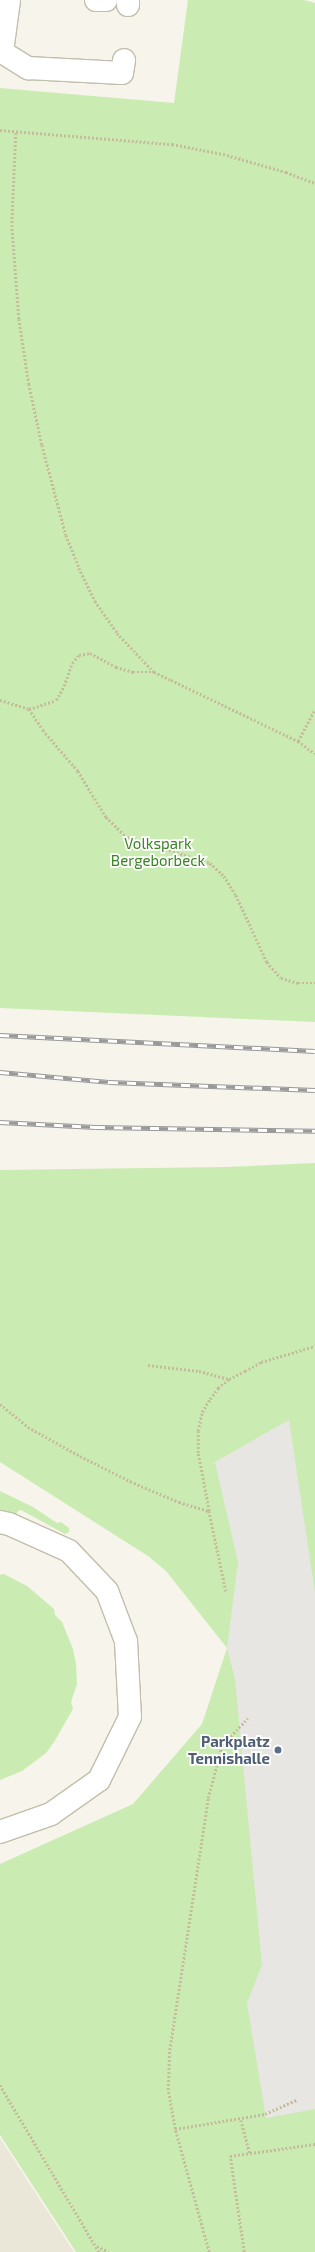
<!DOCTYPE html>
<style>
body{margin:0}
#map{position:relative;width:315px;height:2252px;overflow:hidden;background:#f6f4eb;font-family:"Exo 2",sans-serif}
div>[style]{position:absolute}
.residential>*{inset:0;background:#eae7d8}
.green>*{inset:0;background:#caecb2}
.parking>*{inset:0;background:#e8e6e2}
.path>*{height:2.5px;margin-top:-1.25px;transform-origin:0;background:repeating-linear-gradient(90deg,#c5bc9d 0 2px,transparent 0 4px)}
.roads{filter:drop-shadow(1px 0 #c2beac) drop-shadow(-1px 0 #c2beac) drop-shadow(0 1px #c2beac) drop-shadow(0 -1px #c2beac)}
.minor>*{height:22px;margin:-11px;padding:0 11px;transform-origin:11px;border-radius:11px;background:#fff}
.rail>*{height:4.5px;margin-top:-2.25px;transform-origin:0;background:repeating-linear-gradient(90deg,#fff 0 9px,#999 0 18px);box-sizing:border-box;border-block:1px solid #999}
.dots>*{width:11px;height:11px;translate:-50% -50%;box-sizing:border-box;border:2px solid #fff;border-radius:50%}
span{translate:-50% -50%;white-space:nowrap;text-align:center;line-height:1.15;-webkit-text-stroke:3.5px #fff;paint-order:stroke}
.park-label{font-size:15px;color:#3c8226}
.service-label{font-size:15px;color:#4e5e75;font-weight:700}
.right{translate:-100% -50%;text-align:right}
</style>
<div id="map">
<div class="residential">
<i style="clip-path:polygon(0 2138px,31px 2186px,74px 2252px,0 2252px)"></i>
</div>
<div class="green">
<i style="clip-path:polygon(188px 0,304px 0,315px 3px,315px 1022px,0 1008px,0 88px,174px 103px)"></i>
<i style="clip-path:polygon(315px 1163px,315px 2252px,76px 2252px,0 2135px,0 1864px,133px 1804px,202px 1724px,227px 1648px,166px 1571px,148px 1556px,0 1462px,0 1170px,226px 1167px)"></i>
<i style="clip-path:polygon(0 1491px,33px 1507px,57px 1523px,61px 1522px,69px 1528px,69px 1532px,65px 1534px,21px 1510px,18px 1511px,15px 1517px,0 1519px)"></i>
<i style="clip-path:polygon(4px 1574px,27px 1586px,54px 1609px,55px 1615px,62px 1622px,73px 1649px,76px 1664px,77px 1684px,71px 1702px,73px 1709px,54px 1742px,46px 1753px,22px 1771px,0 1780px,0 1575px)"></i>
</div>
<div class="parking">
<i style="clip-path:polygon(289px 1420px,315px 1593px,315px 2109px,266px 2118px,247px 2003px,262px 1965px,235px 1679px,227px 1648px,238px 1562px,215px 1462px)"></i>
</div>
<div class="path">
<i style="left:0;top:130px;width:173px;rotate:4.7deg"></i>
<i style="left:172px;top:144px;width:52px;rotate:11.1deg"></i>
<i style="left:223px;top:154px;width:66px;rotate:15.9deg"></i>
<i style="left:286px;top:172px;width:31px;rotate:21deg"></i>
<i style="left:16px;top:133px;width:92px;rotate:92.5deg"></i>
<i style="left:12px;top:225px;width:94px;rotate:85.7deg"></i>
<i style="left:19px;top:319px;width:66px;rotate:81.3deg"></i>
<i style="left:29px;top:384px;width:62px;rotate:78deg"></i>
<i style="left:42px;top:445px;width:93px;rotate:75.1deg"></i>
<i style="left:66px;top:535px;width:35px;rotate:68deg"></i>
<i style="left:79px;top:568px;width:37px;rotate:64deg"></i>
<i style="left:95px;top:601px;width:39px;rotate:55deg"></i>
<i style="left:117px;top:633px;width:54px;rotate:46.5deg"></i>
<i style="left:0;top:700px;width:30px;rotate:17deg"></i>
<i style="left:29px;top:709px;width:28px;rotate:-18deg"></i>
<i style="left:56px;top:700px;width:16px;rotate:-60deg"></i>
<i style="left:64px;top:686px;width:24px;rotate:-71deg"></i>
<i style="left:72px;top:663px;width:11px;rotate:-49deg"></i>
<i style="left:79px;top:655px;width:11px;rotate:-10deg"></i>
<i style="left:90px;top:653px;width:30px;rotate:28deg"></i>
<i style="left:116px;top:667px;width:18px;rotate:16deg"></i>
<i style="left:133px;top:672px;width:21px"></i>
<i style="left:154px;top:672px;width:19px;rotate:25deg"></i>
<i style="left:171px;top:680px;width:141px;rotate:25.7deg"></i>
<i style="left:298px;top:741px;width:21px;rotate:37deg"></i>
<i style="left:29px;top:709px;width:25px;rotate:56deg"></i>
<i style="left:43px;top:730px;width:54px;rotate:49.5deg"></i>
<i style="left:78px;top:771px;width:54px;rotate:58.7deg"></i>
<i style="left:106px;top:817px;width:29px;rotate:44deg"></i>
<i style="left:127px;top:837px;width:87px;rotate:17.4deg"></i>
<i style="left:210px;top:863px;width:19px;rotate:43deg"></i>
<i style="left:224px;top:876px;width:22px;rotate:58deg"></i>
<i style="left:236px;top:895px;width:74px;rotate:65.2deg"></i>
<i style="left:267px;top:962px;width:21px;rotate:49deg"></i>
<i style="left:281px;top:978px;width:18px;rotate:16deg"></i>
<i style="left:298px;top:983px;width:17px"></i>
<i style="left:298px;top:741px;width:36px;rotate:-62deg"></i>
<i style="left:148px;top:1365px;width:51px;rotate:6.7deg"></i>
<i style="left:199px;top:1371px;width:30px;rotate:15deg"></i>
<i style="left:0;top:1404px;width:36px;rotate:39deg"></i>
<i style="left:28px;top:1427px;width:60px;rotate:29.1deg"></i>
<i style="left:80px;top:1456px;width:60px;rotate:26.6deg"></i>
<i style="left:134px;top:1483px;width:49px;rotate:22.9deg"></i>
<i style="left:179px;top:1502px;width:31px;rotate:17deg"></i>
<i style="left:209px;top:1511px;width:59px;rotate:-100.7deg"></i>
<i style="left:198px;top:1453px;width:22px;rotate:-90deg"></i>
<i style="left:198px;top:1431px;width:19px;rotate:-78deg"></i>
<i style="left:202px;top:1412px;width:15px;rotate:-58deg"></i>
<i style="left:210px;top:1399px;width:14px;rotate:-54deg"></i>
<i style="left:218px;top:1388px;width:14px;rotate:-39deg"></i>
<i style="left:229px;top:1379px;width:18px;rotate:-27deg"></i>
<i style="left:245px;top:1371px;width:18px;rotate:-29deg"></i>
<i style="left:261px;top:1362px;width:56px;rotate:-16.5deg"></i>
<i style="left:209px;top:1511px;width:82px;rotate:78deg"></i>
<i style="left:0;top:2085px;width:194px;rotate:59.3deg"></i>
<i style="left:241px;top:2120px;width:35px;rotate:75deg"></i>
<i style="left:175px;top:2129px;width:91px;rotate:-9.5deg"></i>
<i style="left:265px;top:2114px;width:35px;rotate:-24deg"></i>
<i style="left:97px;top:2246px;width:13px;rotate:27deg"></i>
<i style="left:209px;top:2252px;width:128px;rotate:-105.5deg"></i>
<i style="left:175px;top:2129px;width:40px;rotate:-100deg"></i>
<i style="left:168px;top:2090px;width:36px;rotate:-88deg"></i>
<i style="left:169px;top:2054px;width:259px;rotate:-81.3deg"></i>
<i style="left:208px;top:1798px;width:55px;rotate:-75.2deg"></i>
<i style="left:222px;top:1745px;width:37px;rotate:-46deg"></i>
<i style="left:244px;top:2252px;width:97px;rotate:-98.3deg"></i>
<i style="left:230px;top:2156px;width:86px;rotate:-8deg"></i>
</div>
<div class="roads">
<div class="minor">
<i style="left:96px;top:0;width:10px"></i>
<i style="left:128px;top:0;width:5px;rotate:90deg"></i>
<i style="left:0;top:51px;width:2px;rotate:27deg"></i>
<i style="left:2px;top:52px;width:52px;rotate:-82.3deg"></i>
<i style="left:2px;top:52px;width:31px;rotate:32deg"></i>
<i style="left:28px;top:68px;width:94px;rotate:3deg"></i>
<i style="left:122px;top:73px;width:13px;rotate:-81deg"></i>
<i style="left:0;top:1522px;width:9px;rotate:13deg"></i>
<i style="left:9px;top:1524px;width:66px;rotate:24.2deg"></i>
<i style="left:69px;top:1551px;width:55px;rotate:46.5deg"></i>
<i style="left:107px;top:1591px;width:53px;rotate:69.2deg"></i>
<i style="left:126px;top:1641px;width:76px;rotate:87deg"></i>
<i style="left:130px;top:1717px;width:70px;rotate:116.2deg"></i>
<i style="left:99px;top:1780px;width:59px;rotate:144.7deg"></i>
<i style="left:51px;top:1814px;width:54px;rotate:160.6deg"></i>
</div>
</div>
<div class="rail">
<i style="left:0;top:1035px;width:315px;rotate:2.9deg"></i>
<i style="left:0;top:1072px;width:109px;rotate:5.2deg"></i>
<i style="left:109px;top:1082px;width:206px;rotate:2.2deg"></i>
<i style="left:0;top:1122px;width:96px;rotate:3deg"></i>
<i style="left:96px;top:1127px;width:219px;rotate:1deg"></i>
</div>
<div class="dots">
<i style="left:278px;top:1750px;background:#5c6f8a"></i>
</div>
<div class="park-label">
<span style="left:158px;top:852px">Volkspark<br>Bergeborbeck</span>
</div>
<div class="service-label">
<span class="right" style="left:270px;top:1750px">Parkplatz<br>Tennishalle</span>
</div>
</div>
